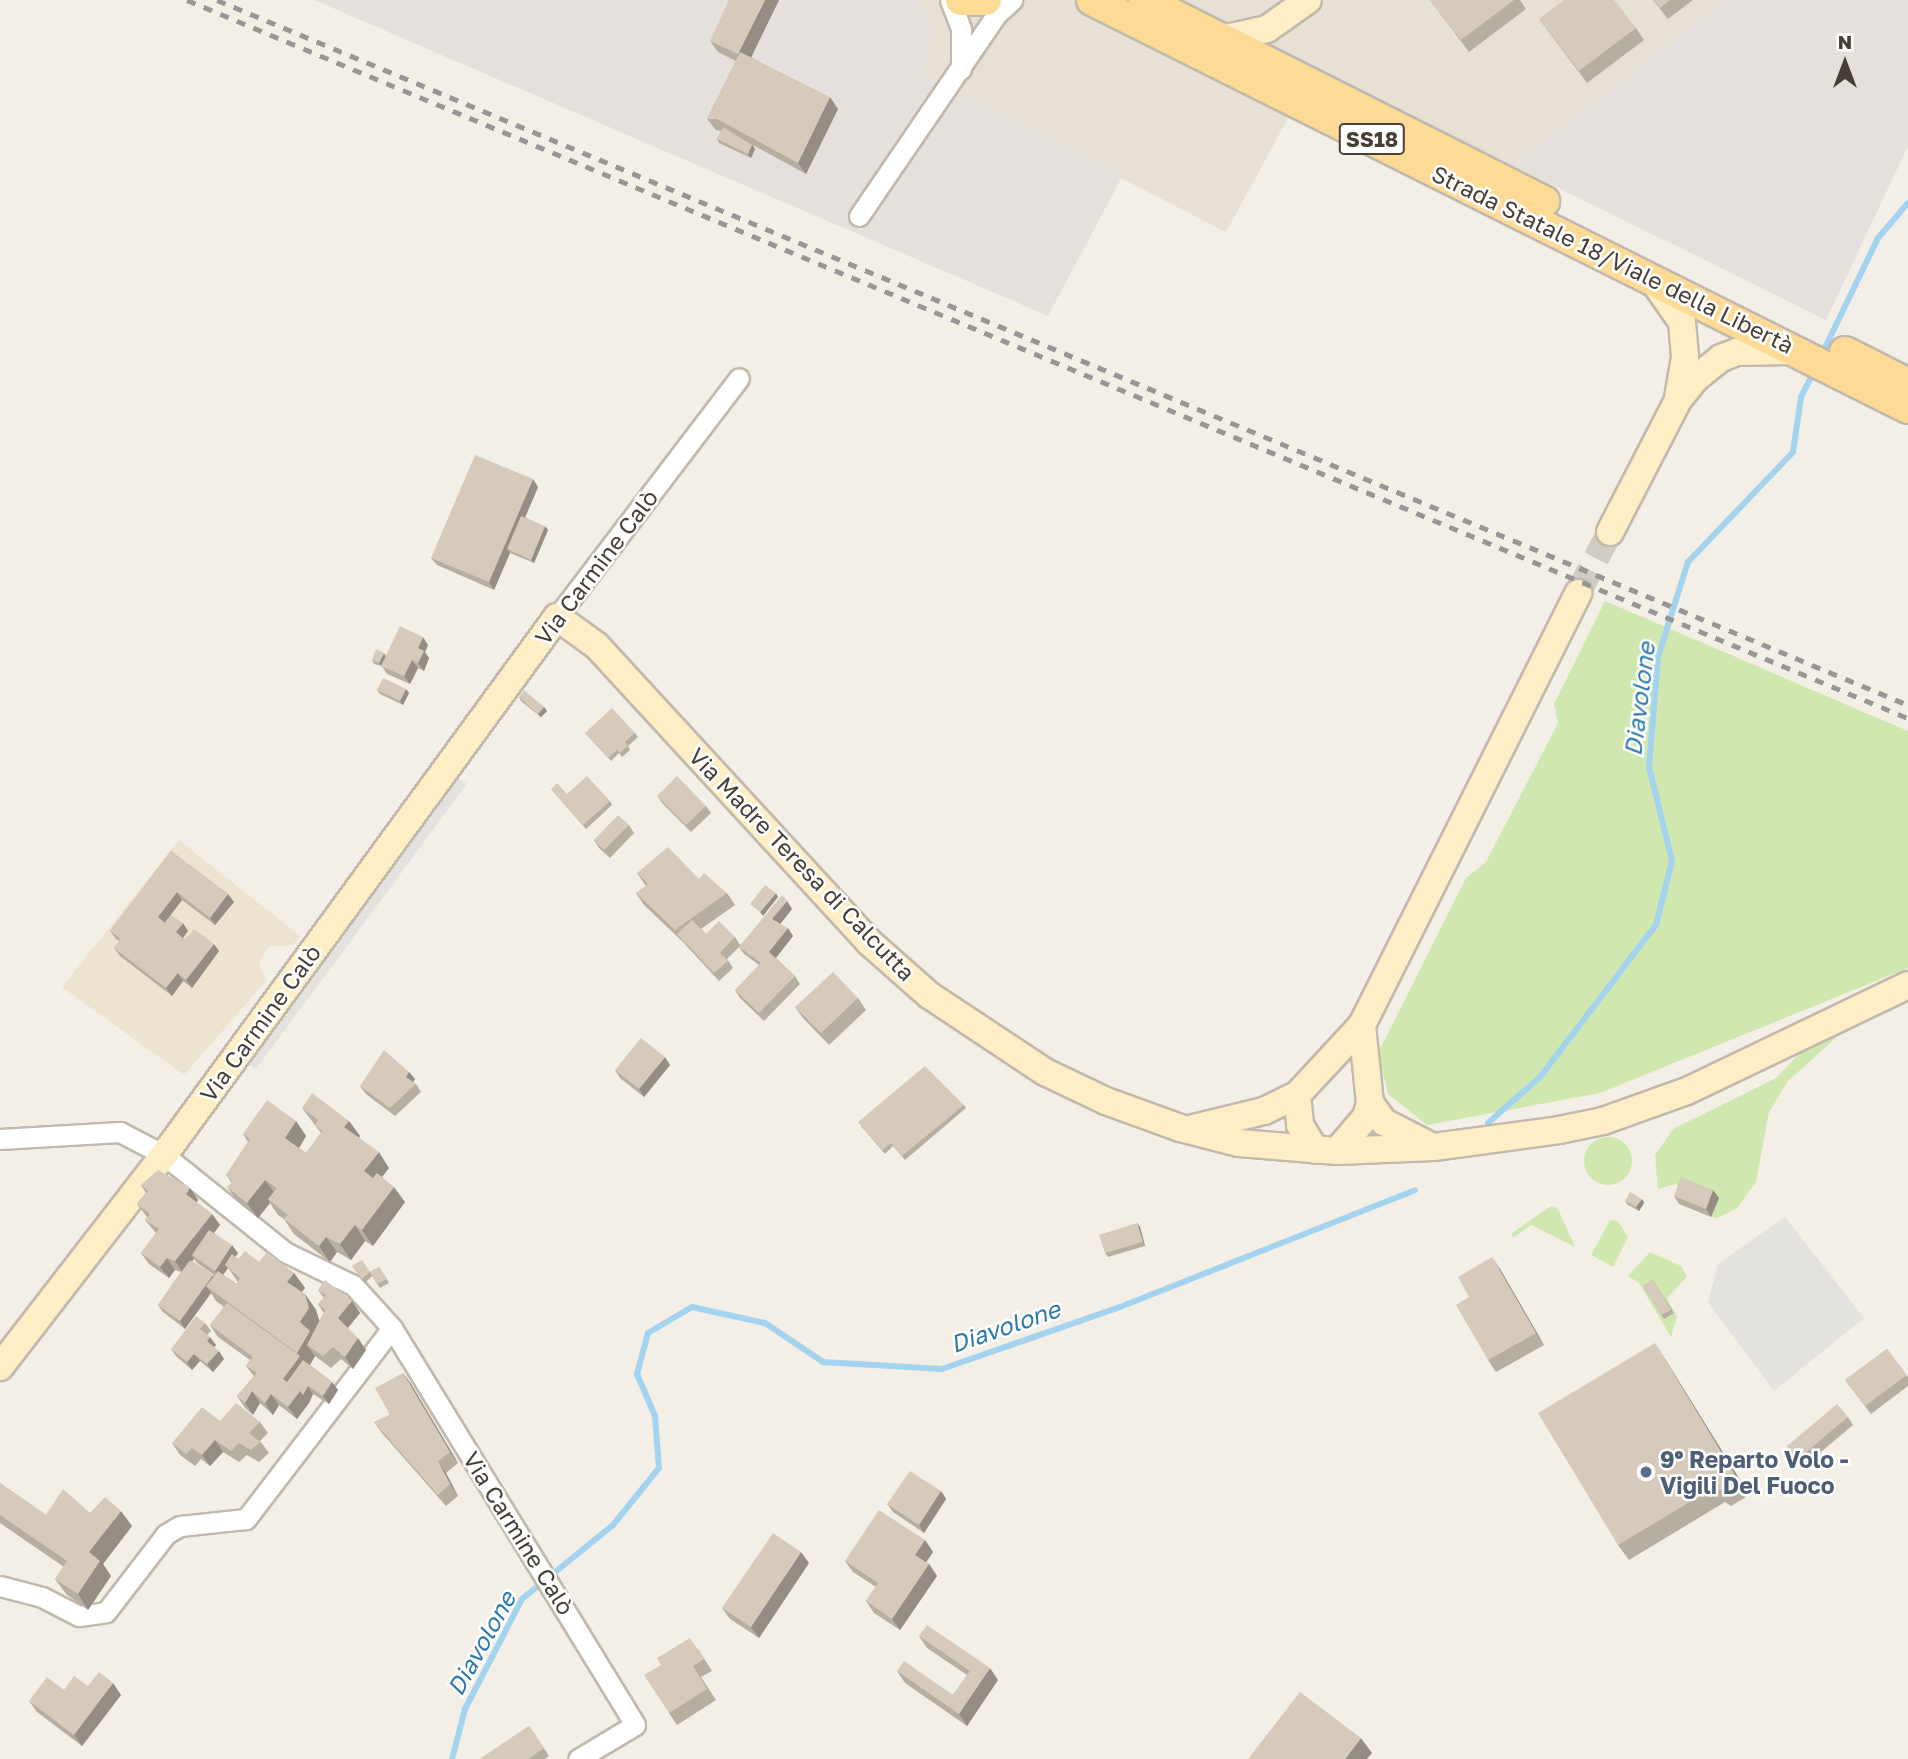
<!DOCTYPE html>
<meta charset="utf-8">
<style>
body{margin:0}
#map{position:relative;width:1908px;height:1759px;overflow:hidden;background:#f3efe6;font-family:"Golos Text",sans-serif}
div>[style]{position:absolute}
.residential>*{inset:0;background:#e7e0d5}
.industrial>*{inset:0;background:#e5e0db}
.education>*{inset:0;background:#ece3d0}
.green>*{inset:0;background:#d0e7af}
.round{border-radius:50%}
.parking>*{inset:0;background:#e4e2de}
.stream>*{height:6px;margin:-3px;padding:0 3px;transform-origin:3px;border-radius:3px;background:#a3d3ef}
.secondary-tunnel>*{height:26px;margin-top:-13px;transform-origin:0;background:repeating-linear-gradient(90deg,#d0ccc3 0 26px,transparent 0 39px)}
.roads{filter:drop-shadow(2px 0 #c1b9ac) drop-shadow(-2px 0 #c1b9ac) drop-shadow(0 2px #c1b9ac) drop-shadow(0 -2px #c1b9ac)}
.street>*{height:19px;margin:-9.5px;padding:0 9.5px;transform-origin:9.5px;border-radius:9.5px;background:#fff}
.secondary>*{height:26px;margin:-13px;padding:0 13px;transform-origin:13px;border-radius:13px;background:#feeec6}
.primary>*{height:30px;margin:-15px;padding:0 15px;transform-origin:15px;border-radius:15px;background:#fddb96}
.rail>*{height:5px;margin-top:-2.5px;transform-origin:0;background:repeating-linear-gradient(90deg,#969696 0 9px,transparent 0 18px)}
.wall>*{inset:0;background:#b7aea2}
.shaded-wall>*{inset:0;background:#958d84}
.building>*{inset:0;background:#d5cabc}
.dots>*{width:19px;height:19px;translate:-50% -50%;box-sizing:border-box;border:4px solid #fff;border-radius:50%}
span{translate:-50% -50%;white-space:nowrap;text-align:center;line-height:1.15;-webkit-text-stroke:5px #fff;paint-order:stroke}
.shield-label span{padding:2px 5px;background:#fff;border:2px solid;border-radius:5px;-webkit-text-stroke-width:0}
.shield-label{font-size:21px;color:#463f36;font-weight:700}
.street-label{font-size:23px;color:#463f36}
.service-label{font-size:23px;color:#4e5e75;font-weight:700}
.left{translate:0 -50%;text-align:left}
.water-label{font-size:24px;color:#2e7aa9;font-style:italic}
.north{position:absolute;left:1810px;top:28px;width:70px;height:70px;-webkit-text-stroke:5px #fff;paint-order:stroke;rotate:0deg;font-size:19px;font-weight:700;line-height:28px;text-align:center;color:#463f36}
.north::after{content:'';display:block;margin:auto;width:24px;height:32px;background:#463f36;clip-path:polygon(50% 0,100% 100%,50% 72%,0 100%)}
</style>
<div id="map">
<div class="residential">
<i style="clip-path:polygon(920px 0,1726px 0,1512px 165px,1312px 74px,1226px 232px,920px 75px,933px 46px,934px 29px)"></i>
</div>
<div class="industrial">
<i style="clip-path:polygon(314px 0,920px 0,934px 29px,933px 46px,921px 75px,1123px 175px,1048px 316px)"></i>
<i style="clip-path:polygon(1726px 0,1908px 0,1908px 146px,1826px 320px,1512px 165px)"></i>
</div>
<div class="education">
<i style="clip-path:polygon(179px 840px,300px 936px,293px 945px,270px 946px,259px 962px,266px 981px,184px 1075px,62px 987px)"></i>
</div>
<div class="green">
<i style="clip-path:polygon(1605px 601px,1908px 731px,1908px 968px,1600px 1093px,1427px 1125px,1388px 1094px,1378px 1053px,1466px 878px,1486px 862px,1558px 723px,1554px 704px)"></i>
<i style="clip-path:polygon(1838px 1036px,1788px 1081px,1769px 1112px,1756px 1182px,1737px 1208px,1717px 1218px,1711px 1217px,1718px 1198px,1683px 1195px,1676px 1184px,1658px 1189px,1655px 1155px,1673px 1129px,1776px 1078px,1799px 1054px)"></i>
<i class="round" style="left:1584px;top:1137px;width:48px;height:48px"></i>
<i style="clip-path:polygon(1551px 1206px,1558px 1209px,1575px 1247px,1531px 1225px,1513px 1238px,1512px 1233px)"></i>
<i style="clip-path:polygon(1610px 1220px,1618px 1221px,1628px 1237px,1613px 1267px,1591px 1255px)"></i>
<i style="clip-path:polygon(1650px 1252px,1681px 1266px,1687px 1277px,1667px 1298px,1677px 1317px,1671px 1337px,1639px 1283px,1628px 1276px)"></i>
</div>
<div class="parking">
<i style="clip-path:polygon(455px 776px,467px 784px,256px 1069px,244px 1061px)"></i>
<i style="clip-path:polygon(1785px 1217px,1864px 1318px,1774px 1391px,1708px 1303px,1718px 1264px)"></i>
</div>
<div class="stream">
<i style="left:1821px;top:356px;width:131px;rotate:-64.2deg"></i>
<i style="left:1878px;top:238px;width:46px;rotate:-49.4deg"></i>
<i style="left:1488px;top:1123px;width:69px;rotate:-41.5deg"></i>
<i style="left:1540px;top:1077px;width:191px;rotate:-52.7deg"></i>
<i style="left:1656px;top:925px;width:66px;rotate:-76deg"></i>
<i style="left:1672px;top:861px;width:97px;rotate:-103.7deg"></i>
<i style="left:1649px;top:767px;width:110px;rotate:-85.3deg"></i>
<i style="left:1658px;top:657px;width:100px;rotate:-72.5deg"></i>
<i style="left:1688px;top:562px;width:152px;rotate:-46.3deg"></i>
<i style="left:1793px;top:452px;width:56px;rotate:-81.7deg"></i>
<i style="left:1801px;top:397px;width:31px;rotate:-63deg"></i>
<i style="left:452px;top:1759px;width:52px;rotate:-75.4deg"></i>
<i style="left:465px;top:1709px;width:124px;rotate:-62.6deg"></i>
<i style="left:522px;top:1599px;width:117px;rotate:-39.1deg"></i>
<i style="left:613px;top:1525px;width:73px;rotate:-51.1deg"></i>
<i style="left:659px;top:1468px;width:52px;rotate:-94.4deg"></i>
<i style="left:655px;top:1416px;width:46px;rotate:-113.2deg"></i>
<i style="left:637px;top:1374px;width:42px;rotate:-75deg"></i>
<i style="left:648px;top:1333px;width:51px;rotate:-30.6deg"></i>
<i style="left:692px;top:1307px;width:75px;rotate:12.4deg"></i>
<i style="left:765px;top:1323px;width:70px;rotate:33.9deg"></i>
<i style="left:823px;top:1362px;width:119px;rotate:3.4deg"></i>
<i style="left:942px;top:1369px;width:188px;rotate:-19.2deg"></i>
<i style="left:1120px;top:1307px;width:317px;rotate:-21.6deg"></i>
</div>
<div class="secondary-tunnel">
<i style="left:1578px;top:593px;width:69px;rotate:-62.3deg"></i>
</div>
<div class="roads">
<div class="street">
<i style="left:950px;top:0;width:31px;rotate:69deg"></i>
<i style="left:961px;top:29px;width:40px;rotate:90deg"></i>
<i style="left:859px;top:216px;width:245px;rotate:-55.7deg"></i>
<i style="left:997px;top:14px;width:21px;rotate:-43deg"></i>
<i style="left:557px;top:617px;width:300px;rotate:-52.7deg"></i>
<i style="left:0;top:1139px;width:120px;rotate:-3.3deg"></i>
<i style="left:120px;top:1132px;width:50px;rotate:27.6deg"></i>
<i style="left:164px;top:1155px;width:155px;rotate:38.7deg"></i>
<i style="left:285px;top:1252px;width:76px;rotate:25.9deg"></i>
<i style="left:353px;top:1285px;width:58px;rotate:47.8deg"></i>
<i style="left:392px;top:1328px;width:465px;rotate:58.5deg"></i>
<i style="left:635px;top:1725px;width:66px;rotate:149.2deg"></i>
<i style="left:0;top:1586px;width:43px;rotate:14.7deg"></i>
<i style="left:42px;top:1597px;width:42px;rotate:27.2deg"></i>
<i style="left:79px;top:1616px;width:27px;rotate:-8deg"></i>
<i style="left:106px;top:1612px;width:98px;rotate:-52.4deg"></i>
<i style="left:166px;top:1534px;width:16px;rotate:-30deg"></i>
<i style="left:180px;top:1526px;width:66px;rotate:-6.1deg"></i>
<i style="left:246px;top:1519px;width:240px;rotate:-52.6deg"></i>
</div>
<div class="secondary">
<i style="left:1222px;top:39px;width:46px;rotate:-12.5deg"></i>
<i style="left:1267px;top:29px;width:50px;rotate:-35.3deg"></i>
<i style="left:1652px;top:279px;width:52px;rotate:55.1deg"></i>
<i style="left:1682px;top:322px;width:35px;rotate:85deg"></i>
<i style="left:1685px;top:357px;width:42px;rotate:99.7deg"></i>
<i style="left:1610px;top:532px;width:148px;rotate:-62.7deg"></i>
<i style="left:1678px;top:400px;width:27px;rotate:-51deg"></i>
<i style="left:1695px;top:379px;width:33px;rotate:-39deg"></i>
<i style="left:1721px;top:358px;width:17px;rotate:-21deg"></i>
<i style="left:1737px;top:352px;width:55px;rotate:-1deg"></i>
<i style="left:1297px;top:1095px;width:30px;rotate:84deg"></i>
<i style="left:1300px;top:1125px;width:29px;rotate:59deg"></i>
<i style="left:1370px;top:1103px;width:24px;rotate:54deg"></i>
<i style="left:1384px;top:1122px;width:51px;rotate:27.1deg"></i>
<i style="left:1194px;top:1128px;width:72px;rotate:-13.7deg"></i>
<i style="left:1264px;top:1111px;width:37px;rotate:-26deg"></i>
<i style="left:1297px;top:1095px;width:96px;rotate:-47.1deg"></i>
<i style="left:1362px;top:1025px;width:483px;rotate:-63.4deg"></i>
<i style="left:1337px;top:1151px;width:45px;rotate:-49.5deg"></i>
<i style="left:1366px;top:1117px;width:15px;rotate:-74deg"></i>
<i style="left:1370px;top:1103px;width:78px;rotate:-95.9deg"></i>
<i style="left:0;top:1367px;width:268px;rotate:-52.3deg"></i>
<i style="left:164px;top:1155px;width:666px;rotate:-53.85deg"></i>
<i style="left:557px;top:617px;width:49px;rotate:35.9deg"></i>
<i style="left:597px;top:646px;width:402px;rotate:47.4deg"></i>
<i style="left:869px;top:942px;width:80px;rotate:41.5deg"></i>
<i style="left:929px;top:995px;width:139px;rotate:33.6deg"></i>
<i style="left:1045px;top:1072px;width:68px;rotate:25.4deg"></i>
<i style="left:1106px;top:1101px;width:79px;rotate:20deg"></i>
<i style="left:1180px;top:1128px;width:61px;rotate:14.3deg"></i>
<i style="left:1239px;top:1143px;width:98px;rotate:4.7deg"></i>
<i style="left:1337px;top:1151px;width:97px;rotate:-2.4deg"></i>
<i style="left:1434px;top:1147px;width:126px;rotate:-7.7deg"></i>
<i style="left:1559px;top:1130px;width:45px;rotate:-11.6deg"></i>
<i style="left:1603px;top:1121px;width:89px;rotate:-19.7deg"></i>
<i style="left:1687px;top:1091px;width:245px;rotate:-25.6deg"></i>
</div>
<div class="primary">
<i style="left:961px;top:0;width:25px"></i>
<i style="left:1092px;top:0;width:912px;rotate:26.57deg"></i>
<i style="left:1144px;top:0;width:448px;rotate:26.7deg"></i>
<i style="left:1845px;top:352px;width:71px;rotate:26.9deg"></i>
</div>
</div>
<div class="rail">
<i style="left:187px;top:0;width:1865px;rotate:22.65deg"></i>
<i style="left:217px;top:0;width:1832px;rotate:22.63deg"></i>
</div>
<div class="wall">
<i style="clip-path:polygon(779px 0,751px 57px,838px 109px,806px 174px,753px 145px,755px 149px,751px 158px,719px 143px,717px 139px,721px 131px,716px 130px,707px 119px,736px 61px,718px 52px,710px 41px)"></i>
<i style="clip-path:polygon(1430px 0,1520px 0,1526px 9px,1469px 52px)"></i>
<i style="clip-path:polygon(1653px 0,1693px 0,1668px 19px)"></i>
<i style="clip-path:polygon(1539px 19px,1636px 28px,1644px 40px,1587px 83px)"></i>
<i style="clip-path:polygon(538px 487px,525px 517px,548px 530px,534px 563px,510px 553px,494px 590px,437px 565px,431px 558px)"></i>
<i style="clip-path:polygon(428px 645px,425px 652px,429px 658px,424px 671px,418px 668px,410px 684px,387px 674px,382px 666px,374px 664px,372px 660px)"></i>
<i style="clip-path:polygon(406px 689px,409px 693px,403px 705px,380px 694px,377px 690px)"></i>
<i style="clip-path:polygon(519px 697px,544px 707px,547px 711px,541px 717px,521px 701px)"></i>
<i style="clip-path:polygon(585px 733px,635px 733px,638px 737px,628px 746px,630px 750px,622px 757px,619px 753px,611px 761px)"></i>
<i style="clip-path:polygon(551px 789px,567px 794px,610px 801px,612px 805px,586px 829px)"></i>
<i style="clip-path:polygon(657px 796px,706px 806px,711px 813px,691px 832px,663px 804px)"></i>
<i style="clip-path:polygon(629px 825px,634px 833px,610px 858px,599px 848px,594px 840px)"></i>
<i style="clip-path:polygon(171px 851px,228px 894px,234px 902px,215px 925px,182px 900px,165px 922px,188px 931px,183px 938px,185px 940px,219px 951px,192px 988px,183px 981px,172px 996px,120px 956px,114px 948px,120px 941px,116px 939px,110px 931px)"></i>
<i style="clip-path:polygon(637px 873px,699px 879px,727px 893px,735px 905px,701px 929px,706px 934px,735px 937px,740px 945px,787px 901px,792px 909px,780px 924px,793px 936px,776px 958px,795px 976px,800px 984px,764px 1021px,740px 998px,735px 990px,759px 965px,744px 954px,739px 947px,727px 959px,733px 968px,719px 981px,683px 942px,644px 905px,636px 893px,646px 886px)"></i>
<i style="clip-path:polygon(858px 998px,866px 1010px,829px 1045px,803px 1018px,795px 1007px)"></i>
<i style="clip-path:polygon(670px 1065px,644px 1097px,620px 1078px,615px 1070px)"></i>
<i style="clip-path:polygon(409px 1072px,415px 1079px,413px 1082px,416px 1084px,421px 1092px,395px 1116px,366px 1094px,360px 1086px)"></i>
<i style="clip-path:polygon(964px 1105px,966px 1108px,905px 1160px,893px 1146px,885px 1154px,861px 1126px)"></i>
<i style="clip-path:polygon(302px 1108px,349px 1121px,360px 1136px,359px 1138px,389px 1168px,382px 1177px,405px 1202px,373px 1246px,365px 1241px,351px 1260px,337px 1252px,330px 1262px,294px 1234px,284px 1219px,278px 1215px,270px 1203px,258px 1218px,238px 1202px,227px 1187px,232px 1183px,226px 1175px,248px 1142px,243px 1134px,296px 1121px,306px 1136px,299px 1148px,306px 1153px,321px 1133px)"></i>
<i style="clip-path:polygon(evenodd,141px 1185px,190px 1188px,198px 1200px,196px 1202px,212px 1214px,220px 1225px,214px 1233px,238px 1253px,235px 1257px,238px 1259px,259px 1262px,294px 1273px,305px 1288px,302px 1292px,305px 1294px,316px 1310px,319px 1321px,324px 1313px,318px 1304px,324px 1298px,318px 1290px,352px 1301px,360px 1313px,348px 1328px,366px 1350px,353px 1369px,341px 1359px,331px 1368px,315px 1356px,310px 1365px,332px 1382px,338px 1390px,329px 1404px,313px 1394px,309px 1403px,297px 1419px,279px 1405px,273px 1415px,260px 1403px,253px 1415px,245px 1408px,237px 1396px,254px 1376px,246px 1366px,250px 1360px,218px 1337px,210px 1325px,224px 1307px,216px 1301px,211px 1293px,185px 1329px,163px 1312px,158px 1305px,181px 1272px,175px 1270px,169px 1278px,149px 1264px,141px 1253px,156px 1233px,145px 1220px,147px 1217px,137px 1204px,146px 1193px,141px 1185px,194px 1259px,197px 1263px,214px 1275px,214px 1276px,192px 1261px,194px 1259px,141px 1185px,228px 1268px,238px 1282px,237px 1284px,223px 1275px,228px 1268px)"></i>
<i style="clip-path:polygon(1713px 1190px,1719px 1198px,1711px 1217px,1679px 1204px,1674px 1196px)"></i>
<i style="clip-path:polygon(1642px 1199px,1644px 1203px,1639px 1211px,1628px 1205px,1625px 1201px)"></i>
<i style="clip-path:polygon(1140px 1227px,1145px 1246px,1108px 1257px,1105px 1253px)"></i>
<i style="clip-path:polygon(352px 1266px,370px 1272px,379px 1267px,389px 1283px,380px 1288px,372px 1276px,365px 1283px)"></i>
<i style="clip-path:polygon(1500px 1269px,1544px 1345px,1496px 1372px,1488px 1360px,1469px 1297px)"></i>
<i style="clip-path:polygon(1653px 1280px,1674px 1313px,1664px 1319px,1643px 1286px)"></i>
<i style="clip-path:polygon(205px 1323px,211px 1331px,207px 1335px,216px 1345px,214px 1347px,224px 1359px,213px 1372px,200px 1361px,192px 1370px,176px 1356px,171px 1349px)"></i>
<i style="clip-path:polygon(1887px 1349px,1908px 1377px,1908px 1386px,1871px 1414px,1845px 1380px)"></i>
<i style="clip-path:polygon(1665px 1359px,1745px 1488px,1746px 1497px,1731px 1506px,1725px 1502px,1629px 1560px,1618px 1545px)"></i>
<i style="clip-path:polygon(403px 1373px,411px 1384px,458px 1463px,446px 1473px,458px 1496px,446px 1506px,382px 1433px,374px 1422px,390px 1415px)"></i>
<i style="clip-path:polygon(1848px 1417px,1853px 1425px,1803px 1467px,1787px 1446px)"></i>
<i style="clip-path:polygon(220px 1421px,260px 1422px,268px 1433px,260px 1441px,269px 1453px,259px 1462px,247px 1455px,239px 1462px,223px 1452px,210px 1466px,201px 1459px,195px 1466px,180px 1455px,172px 1443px)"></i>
<i style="clip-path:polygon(0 1483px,46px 1515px,90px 1513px,132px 1526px,103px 1564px,111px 1576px,88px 1610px,66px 1594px,55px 1579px,64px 1567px,0 1523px)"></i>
<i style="clip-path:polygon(941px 1491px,946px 1499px,924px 1533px,893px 1512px,887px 1504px)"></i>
<i style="clip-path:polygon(925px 1540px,933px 1552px,926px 1562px,929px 1564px,937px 1576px,900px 1630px,874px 1613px,866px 1601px,876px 1587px,853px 1572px,845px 1561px)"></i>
<i style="clip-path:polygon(809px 1563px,759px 1638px,730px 1619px,722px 1608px)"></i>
<i style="clip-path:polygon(919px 1636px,998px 1680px,967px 1726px,905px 1683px,897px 1671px,953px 1695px,967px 1675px,927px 1648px)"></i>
<i style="clip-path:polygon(698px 1649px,712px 1671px,701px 1677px,716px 1700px,677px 1725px,669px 1713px,661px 1665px)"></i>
<i style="clip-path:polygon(88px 1686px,121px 1695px,82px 1746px,37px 1712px,29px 1701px,64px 1690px)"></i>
<i style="clip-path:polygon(529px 1726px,549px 1756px,545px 1759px,480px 1759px)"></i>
</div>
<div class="shaded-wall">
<i style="clip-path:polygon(765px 0,779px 0,747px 66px,738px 54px)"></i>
<i style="clip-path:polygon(830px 97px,838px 109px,806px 174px,798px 163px)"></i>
<i style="clip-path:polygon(752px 145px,755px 149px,751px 158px,748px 154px)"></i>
<i style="clip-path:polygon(533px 479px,538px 487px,511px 551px,507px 549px,510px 553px,494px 590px,489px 582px)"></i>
<i style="clip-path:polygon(545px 526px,548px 530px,534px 563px,531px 560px)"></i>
<i style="clip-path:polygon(423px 637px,428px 645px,425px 652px,429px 658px,424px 671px,418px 663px,418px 648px)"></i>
<i style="clip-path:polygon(384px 653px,386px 657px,382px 667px,379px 663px)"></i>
<i style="clip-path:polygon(412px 660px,418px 668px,410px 684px,404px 676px)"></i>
<i style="clip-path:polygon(406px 689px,409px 693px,403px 705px,400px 701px)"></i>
<i style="clip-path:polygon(544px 707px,547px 711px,541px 717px,538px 714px)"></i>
<i style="clip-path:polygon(177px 892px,182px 900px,163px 925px,158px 917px)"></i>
<i style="clip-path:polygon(776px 893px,778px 897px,763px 916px,760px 912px)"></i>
<i style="clip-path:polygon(228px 894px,234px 902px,215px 925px,210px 918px)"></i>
<i style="clip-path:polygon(787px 901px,792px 909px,778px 927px,772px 919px)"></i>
<i style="clip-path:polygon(183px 923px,188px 931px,181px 940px,176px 932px)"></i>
<i style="clip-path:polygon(788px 928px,793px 936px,775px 959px,769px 952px)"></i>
<i style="clip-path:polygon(214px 944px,219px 951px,192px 988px,186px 980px)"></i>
<i style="clip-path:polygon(178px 973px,183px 981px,172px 996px,166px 988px)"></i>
<i style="clip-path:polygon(665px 1057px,670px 1065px,644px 1097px,639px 1089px)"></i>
<i style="clip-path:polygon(409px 1072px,415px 1079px,411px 1085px,406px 1077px)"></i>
<i style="clip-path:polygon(296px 1121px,306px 1136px,296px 1153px,285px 1138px)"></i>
<i style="clip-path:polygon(349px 1121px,360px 1136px,355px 1143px,344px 1127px)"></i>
<i style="clip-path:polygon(379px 1152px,389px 1168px,374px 1187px,364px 1171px)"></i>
<i style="clip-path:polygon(265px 1180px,276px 1195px,268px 1199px,270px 1203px,258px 1218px,247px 1203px)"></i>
<i style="clip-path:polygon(394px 1187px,405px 1202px,373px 1246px,362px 1230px)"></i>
<i style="clip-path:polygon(190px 1188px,198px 1200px,194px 1206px,186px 1194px)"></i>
<i style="clip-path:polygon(1713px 1190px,1719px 1198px,1711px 1217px,1706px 1209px)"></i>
<i style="clip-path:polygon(1642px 1199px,1644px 1203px,1639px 1211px,1636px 1207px)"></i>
<i style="clip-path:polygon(212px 1214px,220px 1225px,195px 1257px,192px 1255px,194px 1259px,183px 1273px,175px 1261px)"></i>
<i style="clip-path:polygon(1137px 1223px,1140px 1227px,1145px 1246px,1143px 1242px)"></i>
<i style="clip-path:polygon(355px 1225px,365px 1241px,351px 1260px,340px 1244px)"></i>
<i style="clip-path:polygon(326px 1237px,337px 1252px,330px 1262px,319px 1246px)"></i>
<i style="clip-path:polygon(232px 1245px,238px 1253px,228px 1267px,225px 1265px,228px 1268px,220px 1279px,215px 1271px)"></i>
<i style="clip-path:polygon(1492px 1257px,1500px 1269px,1544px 1345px,1536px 1333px)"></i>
<i style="clip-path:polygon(167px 1258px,175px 1270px,169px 1278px,160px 1267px)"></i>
<i style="clip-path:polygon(294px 1273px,305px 1288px,297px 1297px,287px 1282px)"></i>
<i style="clip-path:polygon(213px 1275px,218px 1282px,206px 1286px,211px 1293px,185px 1329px,180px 1321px)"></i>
<i style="clip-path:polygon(305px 1294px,316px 1310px,320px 1323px,307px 1345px,315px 1356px,308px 1368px,297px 1353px,300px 1322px)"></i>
<i style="clip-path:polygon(352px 1301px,360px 1313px,346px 1330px,338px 1318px)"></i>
<i style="clip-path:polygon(210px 1337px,216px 1345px,213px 1348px,207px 1341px)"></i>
<i style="clip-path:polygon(358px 1338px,366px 1350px,353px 1369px,345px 1357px)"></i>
<i style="clip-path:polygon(1655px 1343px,1665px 1359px,1745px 1488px,1746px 1497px,1736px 1481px)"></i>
<i style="clip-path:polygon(219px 1351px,224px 1359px,213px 1372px,207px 1364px)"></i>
<i style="clip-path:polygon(194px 1354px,200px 1361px,192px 1370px,187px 1362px)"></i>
<i style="clip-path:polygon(300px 1356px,308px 1368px,293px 1388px,283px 1379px)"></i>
<i style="clip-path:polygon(403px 1373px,411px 1384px,458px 1463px,450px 1452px)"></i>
<i style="clip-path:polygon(332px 1382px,338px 1390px,329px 1404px,323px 1396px)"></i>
<i style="clip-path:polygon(308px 1386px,313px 1394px,309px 1403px,297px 1419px,288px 1407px,300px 1391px)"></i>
<i style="clip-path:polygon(252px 1391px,260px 1403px,253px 1415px,245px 1403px)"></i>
<i style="clip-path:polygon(271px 1394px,279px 1405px,273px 1415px,265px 1403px)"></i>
<i style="clip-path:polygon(215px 1440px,223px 1452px,210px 1466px,202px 1455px)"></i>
<i style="clip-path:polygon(438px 1461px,446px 1473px,458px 1496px,450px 1484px)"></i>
<i style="clip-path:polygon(941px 1491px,946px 1499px,924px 1533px,919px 1525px)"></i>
<i style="clip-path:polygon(121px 1511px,132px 1526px,103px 1564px,111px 1576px,88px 1610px,78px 1594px,89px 1552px)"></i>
<i style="clip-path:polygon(925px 1540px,933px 1552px,923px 1567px,915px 1555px)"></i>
<i style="clip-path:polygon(801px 1552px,809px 1563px,759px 1638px,751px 1627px)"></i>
<i style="clip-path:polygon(929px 1564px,937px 1576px,900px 1630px,892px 1619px)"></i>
<i style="clip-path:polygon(990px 1668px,998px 1680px,967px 1726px,959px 1714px)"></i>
<i style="clip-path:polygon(113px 1683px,121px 1695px,82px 1746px,74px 1735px)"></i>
<i style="clip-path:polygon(1361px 1738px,1372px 1753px,1367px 1759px,1345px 1759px)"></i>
</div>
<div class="building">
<i style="clip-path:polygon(729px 0,765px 0,738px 54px,710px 41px)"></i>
<i style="clip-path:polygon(1430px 0,1514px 0,1461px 40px)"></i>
<i style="clip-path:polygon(1564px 0,1614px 0,1636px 28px,1579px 71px,1539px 19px)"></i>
<i style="clip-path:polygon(1654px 0,1670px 0,1660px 8px)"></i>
<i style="clip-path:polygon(740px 52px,830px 97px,798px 163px,717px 119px,707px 119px)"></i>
<i style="clip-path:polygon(723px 127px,752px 145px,748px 154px,717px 139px)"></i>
<i style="clip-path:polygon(475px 455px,533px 479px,489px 582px,431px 558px)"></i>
<i style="clip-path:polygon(521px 516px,545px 526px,531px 560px,507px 549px)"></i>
<i style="clip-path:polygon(400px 626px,423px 637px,418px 648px,424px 651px,418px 663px,412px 660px,404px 676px,381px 666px)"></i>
<i style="clip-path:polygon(376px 649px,384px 653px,379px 663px,372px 660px)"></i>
<i style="clip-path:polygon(383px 678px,406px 689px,400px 701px,377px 690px)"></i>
<i style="clip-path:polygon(524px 690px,544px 707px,538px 714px,519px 697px)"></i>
<i style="clip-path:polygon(612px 708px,635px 733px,625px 742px,628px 746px,620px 753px,617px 750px,608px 758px,585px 733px)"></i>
<i style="clip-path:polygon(587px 776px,610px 801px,583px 825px,551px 789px,557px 783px,567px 794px)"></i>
<i style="clip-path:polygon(677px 776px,706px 806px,686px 825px,657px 796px)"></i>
<i style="clip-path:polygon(618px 815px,629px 825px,604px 850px,594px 840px)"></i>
<i style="clip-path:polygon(668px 847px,699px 879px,704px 873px,727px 893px,675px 930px,636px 893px,648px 884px,637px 873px)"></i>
<i style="clip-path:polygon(171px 851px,228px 894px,210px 918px,177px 892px,158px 917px,165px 923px,171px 915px,183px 923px,176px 932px,185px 940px,194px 929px,214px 944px,186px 980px,178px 973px,166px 988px,114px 948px,121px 939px,110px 931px)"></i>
<i style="clip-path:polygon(765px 885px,776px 893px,760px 912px,750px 904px)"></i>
<i style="clip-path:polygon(782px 895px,787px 901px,772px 919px,788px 928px,769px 952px,795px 976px,759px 1013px,735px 990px,761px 963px,739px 947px)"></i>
<i style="clip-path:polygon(692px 920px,706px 934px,719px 921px,735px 937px,720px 953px,728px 961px,714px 973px,677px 934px)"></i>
<i style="clip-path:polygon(833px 972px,858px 998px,821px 1033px,795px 1007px)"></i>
<i style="clip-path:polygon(641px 1038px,665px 1057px,639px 1089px,615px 1070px)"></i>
<i style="clip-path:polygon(384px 1050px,409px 1072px,406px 1077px,416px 1084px,390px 1108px,360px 1086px)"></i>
<i style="clip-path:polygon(925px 1066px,964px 1105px,902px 1156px,891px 1143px,882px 1150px,858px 1122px)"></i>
<i style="clip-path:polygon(312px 1093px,349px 1121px,344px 1127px,379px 1152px,364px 1171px,373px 1178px,377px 1173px,394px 1187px,362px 1230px,355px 1225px,340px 1244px,326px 1237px,319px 1246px,284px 1219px,288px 1215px,268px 1199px,277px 1188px,265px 1180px,247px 1203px,227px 1187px,233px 1182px,226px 1175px,250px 1139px,243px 1134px,267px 1100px,296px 1121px,285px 1138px,306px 1153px,322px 1131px,315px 1125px,318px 1120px,302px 1108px)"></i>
<i style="clip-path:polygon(158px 1170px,190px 1188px,186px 1194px,212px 1214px,175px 1261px,167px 1258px,160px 1267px,141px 1253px,159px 1229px,145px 1220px,150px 1214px,137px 1204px,148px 1191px,141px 1185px)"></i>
<i style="clip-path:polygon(1681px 1177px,1713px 1190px,1706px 1209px,1674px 1196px)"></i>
<i style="clip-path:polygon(1630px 1192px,1642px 1199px,1636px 1207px,1625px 1201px)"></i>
<i style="clip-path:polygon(1137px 1223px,1143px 1242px,1105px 1253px,1099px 1235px)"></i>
<i style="clip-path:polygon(209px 1230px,232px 1245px,215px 1271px,192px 1255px)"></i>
<i style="clip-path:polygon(245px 1251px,259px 1262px,267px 1252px,294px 1273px,287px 1282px,305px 1294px,309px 1308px,300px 1322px,310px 1331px,297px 1353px,206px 1286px,218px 1271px,237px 1284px,240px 1278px,225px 1265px,232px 1254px,238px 1259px)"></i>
<i style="clip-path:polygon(1492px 1257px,1536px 1333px,1488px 1360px,1456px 1305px,1469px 1297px,1458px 1277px)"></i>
<i style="clip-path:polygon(190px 1260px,213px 1275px,180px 1321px,158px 1305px)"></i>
<i style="clip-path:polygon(362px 1260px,370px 1272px,362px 1279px,352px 1266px)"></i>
<i style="clip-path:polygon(379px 1267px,387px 1279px,377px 1284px,370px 1272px)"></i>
<i style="clip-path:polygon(325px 1280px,352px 1301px,338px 1318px,358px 1338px,345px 1357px,333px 1347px,323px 1356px,307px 1345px,325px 1310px,318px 1304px,326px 1295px,318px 1290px)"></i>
<i style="clip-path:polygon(1653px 1280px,1671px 1310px,1661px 1315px,1643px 1286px)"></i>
<i style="clip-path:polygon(227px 1303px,300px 1356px,283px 1379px,300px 1391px,288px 1407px,271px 1394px,265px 1403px,252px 1391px,245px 1403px,237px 1396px,257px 1373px,246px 1366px,253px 1357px,210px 1325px)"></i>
<i style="clip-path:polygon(196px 1316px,205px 1323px,200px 1329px,210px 1337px,207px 1341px,219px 1351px,207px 1364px,194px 1354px,187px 1362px,171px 1349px)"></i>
<i style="clip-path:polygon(1655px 1343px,1734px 1473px,1736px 1481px,1721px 1491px,1715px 1487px,1618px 1545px,1538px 1413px)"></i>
<i style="clip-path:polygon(1887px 1349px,1907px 1375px,1865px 1406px,1845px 1380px)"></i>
<i style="clip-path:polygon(303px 1360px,332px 1382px,323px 1396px,308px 1386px,303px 1395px,300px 1391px,287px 1382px)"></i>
<i style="clip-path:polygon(403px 1373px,450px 1452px,438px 1461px,450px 1484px,438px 1495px,374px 1422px,390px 1415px,375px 1388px)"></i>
<i style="clip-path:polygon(236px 1403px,260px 1422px,249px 1433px,260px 1442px,251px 1450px,239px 1443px,231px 1451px,215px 1440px,202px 1455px,192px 1448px,186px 1454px,172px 1443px,202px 1407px,220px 1421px)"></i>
<i style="clip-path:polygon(1837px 1404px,1848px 1417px,1798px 1459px,1787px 1446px)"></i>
<i style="clip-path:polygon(910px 1471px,941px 1491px,919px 1525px,887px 1504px)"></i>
<i style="clip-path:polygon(0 1483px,46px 1515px,63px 1489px,90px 1513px,105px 1497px,121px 1511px,89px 1552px,100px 1561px,78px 1594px,55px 1579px,67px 1561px,0 1515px)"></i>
<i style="clip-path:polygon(879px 1510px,925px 1540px,915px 1555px,929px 1564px,892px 1619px,866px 1601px,878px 1583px,845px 1561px)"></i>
<i style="clip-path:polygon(773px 1533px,801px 1552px,751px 1627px,722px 1608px)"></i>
<i style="clip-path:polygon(927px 1625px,990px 1668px,959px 1714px,897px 1671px,904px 1661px,953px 1695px,970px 1671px,919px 1636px)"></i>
<i style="clip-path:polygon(690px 1638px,704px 1659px,693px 1666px,707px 1689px,669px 1713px,644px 1675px,661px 1665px,657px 1658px)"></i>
<i style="clip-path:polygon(99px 1672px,113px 1683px,74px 1735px,29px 1701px,47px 1677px,64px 1690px,74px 1676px,88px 1686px)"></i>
<i style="clip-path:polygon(1300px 1692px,1361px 1738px,1345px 1759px,1248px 1759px)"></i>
<i style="clip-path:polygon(529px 1726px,544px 1748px,528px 1759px,480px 1759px)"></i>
</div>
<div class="dots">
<i style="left:1646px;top:1472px;background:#5c6f8a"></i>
</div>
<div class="shield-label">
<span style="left:1372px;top:139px">SS18</span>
</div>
<div class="street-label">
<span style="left:1613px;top:259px;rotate:26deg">Strada Statale 18/Viale della Libertà</span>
<span style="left:596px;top:567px;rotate:-53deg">Via Carmine Calò</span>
<span style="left:802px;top:864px;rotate:46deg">Via Madre Teresa di Calcutta</span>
<span style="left:260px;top:1023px;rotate:-54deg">Via Carmine Calò</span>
<span style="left:519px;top:1533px;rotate:58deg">Via Carmine Calò</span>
</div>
<div class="service-label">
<span class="left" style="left:1660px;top:1472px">9º Reparto Volo -<br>Vigili Del Fuoco</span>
</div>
<div class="water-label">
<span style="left:1639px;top:699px;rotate:-83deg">Diavolone</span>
<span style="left:1005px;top:1326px;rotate:-19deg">Diavolone</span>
<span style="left:481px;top:1643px;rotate:-61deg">Diavolone</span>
</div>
<div class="north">N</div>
</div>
